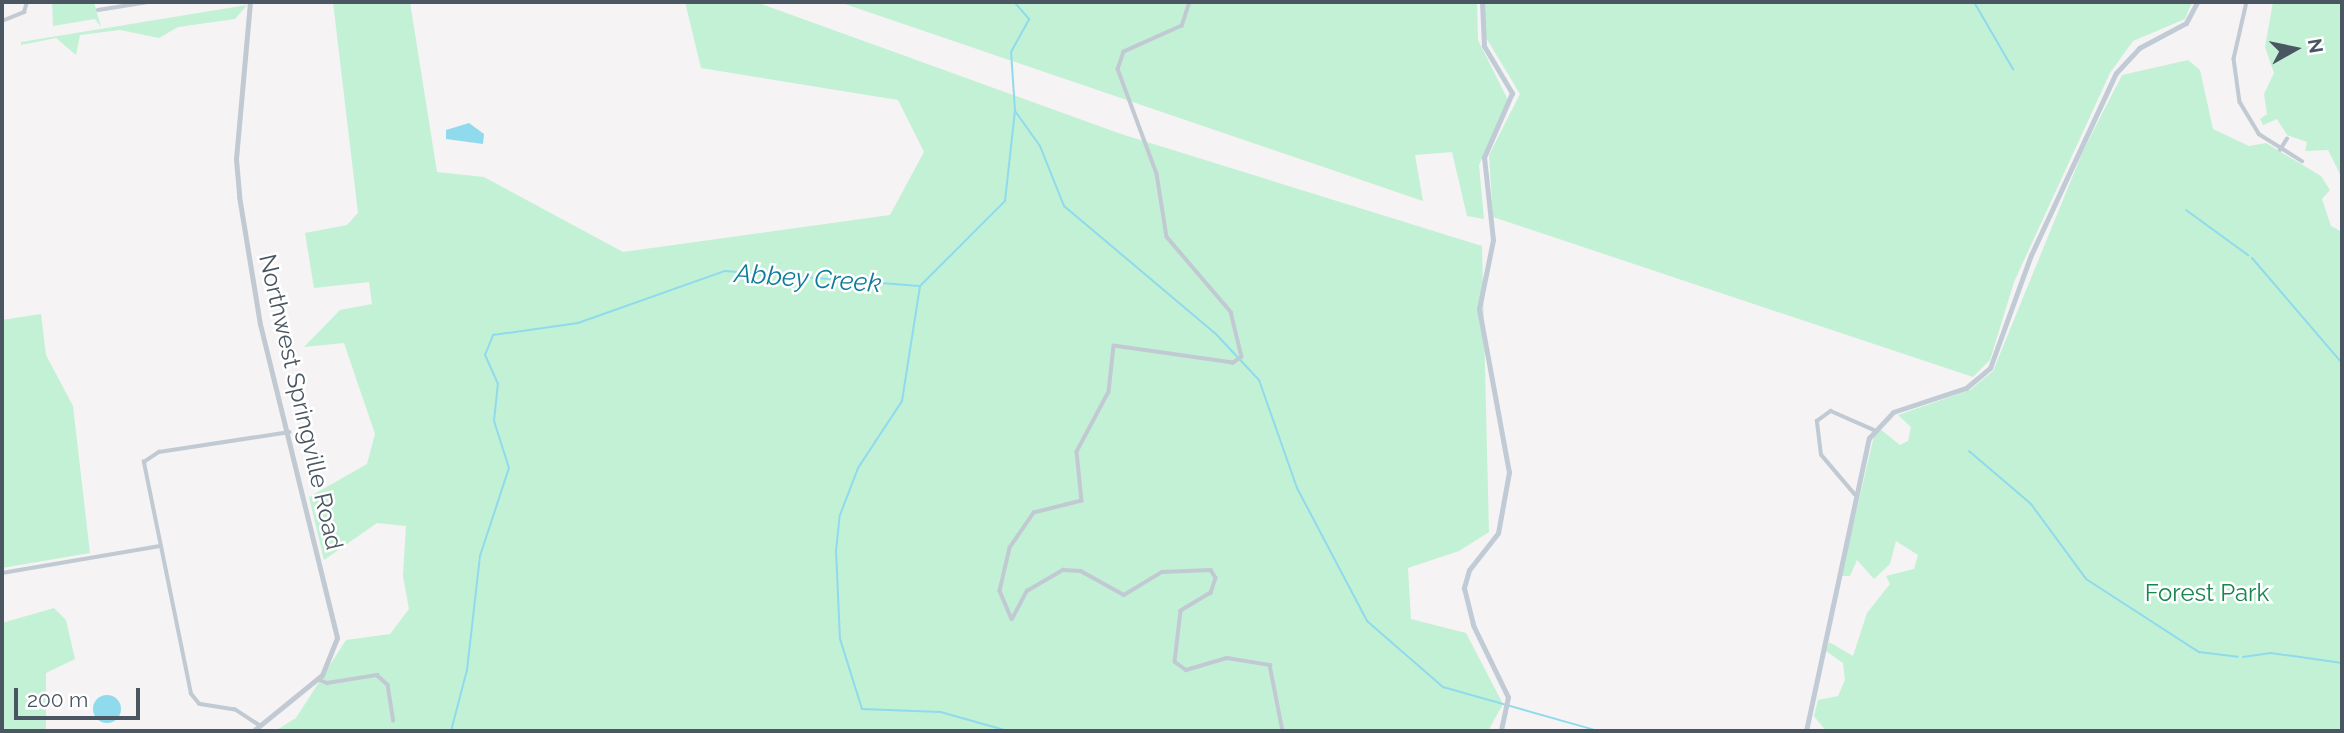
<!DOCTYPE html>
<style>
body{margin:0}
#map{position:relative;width:2344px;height:733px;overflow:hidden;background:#f5f3f3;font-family:Raleway,sans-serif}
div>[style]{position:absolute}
.green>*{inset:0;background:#c3f1d5}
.water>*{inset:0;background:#90daee}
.round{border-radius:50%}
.stream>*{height:2px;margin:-1px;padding:0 1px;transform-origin:1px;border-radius:1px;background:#90daee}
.minor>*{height:3.5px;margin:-1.75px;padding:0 1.75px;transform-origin:1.75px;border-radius:1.75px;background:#c1cad2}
.tertiary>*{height:5px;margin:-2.5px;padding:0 2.5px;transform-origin:2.5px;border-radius:2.5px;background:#c1cad2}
.secondary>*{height:5px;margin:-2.5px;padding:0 2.5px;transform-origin:2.5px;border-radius:2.5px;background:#c1cbd6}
span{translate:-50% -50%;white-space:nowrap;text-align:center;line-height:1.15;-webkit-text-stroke:5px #fff;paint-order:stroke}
.street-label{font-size:24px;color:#4a5661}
.park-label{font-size:24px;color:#17864f}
.water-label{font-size:26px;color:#0c7c9b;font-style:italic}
.frame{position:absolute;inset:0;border:4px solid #4a5661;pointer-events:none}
.north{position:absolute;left:2260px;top:14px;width:70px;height:70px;-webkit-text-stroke:5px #fff;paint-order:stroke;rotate:81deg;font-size:19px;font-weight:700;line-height:28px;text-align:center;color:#4a5661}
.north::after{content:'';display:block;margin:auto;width:24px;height:32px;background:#4a5661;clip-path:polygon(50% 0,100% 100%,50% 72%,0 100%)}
.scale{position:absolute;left:14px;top:688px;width:126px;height:32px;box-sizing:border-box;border:4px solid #4a5661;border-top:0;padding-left:9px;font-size:21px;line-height:24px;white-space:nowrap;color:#4a5661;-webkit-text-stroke:5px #fff;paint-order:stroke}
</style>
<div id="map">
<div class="green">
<i style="clip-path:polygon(52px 2px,94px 2px,101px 27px,95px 19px,53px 26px)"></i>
<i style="clip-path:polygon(333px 2px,410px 2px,437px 172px,484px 177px,623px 252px,890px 215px,924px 152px,898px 100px,701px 68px,685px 2px,756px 2px,1121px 134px,1482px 246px,1489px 532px,1459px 551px,1408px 568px,1411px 619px,1466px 633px,1503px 704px,1488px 731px,275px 731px,296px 718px,346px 640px,390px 634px,409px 609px,403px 576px,406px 526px,377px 523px,324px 560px,309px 497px,367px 464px,375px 434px,344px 343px,304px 347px,340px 310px,372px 304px,369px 282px,314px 288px,305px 233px,347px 225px,358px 213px)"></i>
<i style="clip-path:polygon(839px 2px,1477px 2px,1478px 40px,1508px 100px,1479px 165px,1484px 219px,1467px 216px,1452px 152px,1415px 155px,1423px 201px)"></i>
<i style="clip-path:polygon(1485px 2px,2192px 2px,2185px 19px,2133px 41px,2110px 73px,2014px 282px,1990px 360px,1973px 377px,1493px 217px,1489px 155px,1520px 94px,1485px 36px)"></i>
<i style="clip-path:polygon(2273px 2px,2342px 2px,2342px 178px,2328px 150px,2305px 151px,2307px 142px,2287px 135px,2277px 119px,2263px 125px,2260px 119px,2267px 114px,2264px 94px,2274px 73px,2265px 47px)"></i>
<i style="clip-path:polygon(247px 5px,235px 19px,178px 27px,159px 38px,120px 30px,80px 35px,76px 55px,56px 38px,21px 45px,21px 42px)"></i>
<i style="clip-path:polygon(2188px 60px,2200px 70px,2213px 129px,2249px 146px,2266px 143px,2321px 176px,2330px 190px,2322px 199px,2331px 226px,2342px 232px,2342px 731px,1826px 731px,1814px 716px,1818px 700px,1838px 696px,1845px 680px,1843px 663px,1826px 651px,1829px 642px,1853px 656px,1867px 613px,1890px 584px,1886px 576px,1914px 569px,1918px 555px,1896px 541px,1890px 564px,1874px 579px,1857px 560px,1850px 576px,1841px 576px,1874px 436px,1880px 429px,1900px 445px,1908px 441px,1911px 427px,1898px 415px,1970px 390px,1993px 371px,2083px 151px,2122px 75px)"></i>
<i style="clip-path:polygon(41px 314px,46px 355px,73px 406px,90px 553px,2px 568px,2px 320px)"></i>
<i style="clip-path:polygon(54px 608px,66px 620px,75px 659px,46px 673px,46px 730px,2px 731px,2px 623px)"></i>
</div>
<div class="water">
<i style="clip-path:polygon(469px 123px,484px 134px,483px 144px,446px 139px,446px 130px)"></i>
<i class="round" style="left:93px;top:695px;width:28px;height:28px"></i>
</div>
<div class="stream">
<i style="left:1974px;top:2px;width:78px;rotate:59.8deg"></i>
<i style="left:1015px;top:111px;width:43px;rotate:54.5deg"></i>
<i style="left:1040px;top:146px;width:65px;rotate:68.2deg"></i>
<i style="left:1064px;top:206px;width:197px;rotate:40.1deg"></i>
<i style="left:1215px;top:333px;width:64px;rotate:46.9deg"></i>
<i style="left:1259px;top:380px;width:114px;rotate:70.6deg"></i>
<i style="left:1297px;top:488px;width:150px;rotate:62.2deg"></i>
<i style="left:1367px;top:621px;width:101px;rotate:41deg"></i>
<i style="left:1443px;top:687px;width:162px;rotate:15.8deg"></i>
<i style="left:2186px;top:210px;width:77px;rotate:36deg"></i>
<i style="left:2252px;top:258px;width:138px;rotate:49.4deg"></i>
<i style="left:1969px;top:451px;width:82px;rotate:40.5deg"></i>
<i style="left:2031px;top:504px;width:93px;rotate:53.7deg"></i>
<i style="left:2086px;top:579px;width:135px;rotate:32.9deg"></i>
<i style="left:2199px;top:652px;width:39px;rotate:7deg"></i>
<i style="left:2243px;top:657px;width:28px;rotate:-8deg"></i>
<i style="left:2271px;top:653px;width:72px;rotate:8deg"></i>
<i style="left:451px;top:731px;width:63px;rotate:-75.3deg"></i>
<i style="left:467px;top:670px;width:115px;rotate:-83.5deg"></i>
<i style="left:480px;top:556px;width:93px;rotate:-71.8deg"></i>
<i style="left:509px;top:468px;width:49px;rotate:-107.7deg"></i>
<i style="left:494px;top:421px;width:37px;rotate:-84deg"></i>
<i style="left:498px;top:384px;width:32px;rotate:-114deg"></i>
<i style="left:485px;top:355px;width:22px;rotate:-68deg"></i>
<i style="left:493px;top:335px;width:86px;rotate:-8deg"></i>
<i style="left:578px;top:323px;width:156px;rotate:-19.5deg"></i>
<i style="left:725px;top:271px;width:195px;rotate:4.4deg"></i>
<i style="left:1008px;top:731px;width:70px;rotate:-164.2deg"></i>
<i style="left:941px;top:712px;width:79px;rotate:-177.8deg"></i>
<i style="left:862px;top:709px;width:73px;rotate:-107.4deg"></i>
<i style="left:840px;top:639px;width:88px;rotate:-92.6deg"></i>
<i style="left:836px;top:551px;width:36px;rotate:-84deg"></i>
<i style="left:840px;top:515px;width:50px;rotate:-69deg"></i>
<i style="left:858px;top:468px;width:80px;rotate:-56.7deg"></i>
<i style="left:902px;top:401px;width:116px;rotate:-81.1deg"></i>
<i style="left:920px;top:286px;width:120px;rotate:-45deg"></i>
<i style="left:1005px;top:201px;width:92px;rotate:-83.7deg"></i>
<i style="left:1015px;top:110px;width:58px;rotate:-93.9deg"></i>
<i style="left:1011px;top:52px;width:38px;rotate:-61deg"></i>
<i style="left:1029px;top:19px;width:23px;rotate:-131deg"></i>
</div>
<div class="minor">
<i style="left:1190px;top:2px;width:25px;rotate:108deg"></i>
<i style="left:1182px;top:26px;width:64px;rotate:155.9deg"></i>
<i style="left:1124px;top:52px;width:18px;rotate:109deg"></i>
<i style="left:1118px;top:69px;width:112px;rotate:69.6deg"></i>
<i style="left:1157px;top:174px;width:64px;rotate:81deg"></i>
<i style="left:1167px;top:237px;width:99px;rotate:49.5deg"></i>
<i style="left:1231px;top:312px;width:46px;rotate:76.3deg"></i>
<i style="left:1242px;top:357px;width:11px;rotate:146deg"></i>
<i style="left:1233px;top:363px;width:120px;rotate:-171.9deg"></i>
<i style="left:1114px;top:346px;width:46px;rotate:96.2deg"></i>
<i style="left:1109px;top:392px;width:68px;rotate:118.1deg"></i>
<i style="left:1077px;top:452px;width:49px;rotate:84.2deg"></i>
<i style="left:1082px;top:501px;width:49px;rotate:166deg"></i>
<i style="left:1034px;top:513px;width:42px;rotate:124.4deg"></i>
<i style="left:1010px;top:548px;width:44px;rotate:103.1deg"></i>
<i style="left:1000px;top:591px;width:30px;rotate:67deg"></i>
<i style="left:1012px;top:619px;width:32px;rotate:-62deg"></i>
<i style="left:1027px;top:591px;width:42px;rotate:-30.3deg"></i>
<i style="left:1063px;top:570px;width:18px;rotate:3deg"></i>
<i style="left:1081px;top:571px;width:49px;rotate:29.2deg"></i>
<i style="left:1124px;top:595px;width:44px;rotate:-31.2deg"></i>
<i style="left:1162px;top:572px;width:49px;rotate:-2.3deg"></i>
<i style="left:1211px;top:570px;width:9px;rotate:58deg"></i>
<i style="left:1216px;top:578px;width:16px;rotate:108deg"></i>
<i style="left:1211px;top:593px;width:35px;rotate:149deg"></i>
<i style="left:1181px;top:611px;width:51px;rotate:96.7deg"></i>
<i style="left:1175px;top:662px;width:14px;rotate:36deg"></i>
<i style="left:1186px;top:670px;width:43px;rotate:-16.3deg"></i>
<i style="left:1227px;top:658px;width:44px;rotate:9.2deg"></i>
<i style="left:1270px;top:665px;width:67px;rotate:78.9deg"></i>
<i style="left:2247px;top:2px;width:58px;rotate:102.8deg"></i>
<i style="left:2234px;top:59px;width:43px;rotate:82.1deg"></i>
<i style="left:2240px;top:102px;width:37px;rotate:59deg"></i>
<i style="left:2259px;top:134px;width:51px;rotate:32.1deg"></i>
<i style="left:98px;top:10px;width:52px;rotate:-8.9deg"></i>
<i style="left:2px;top:21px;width:24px;rotate:-22deg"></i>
<i style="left:24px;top:12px;width:10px;rotate:-73deg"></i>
<i style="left:2280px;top:150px;width:13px;rotate:-58deg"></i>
<i style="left:1855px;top:495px;width:52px;rotate:-130.4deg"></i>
<i style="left:1821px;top:455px;width:34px;rotate:-97deg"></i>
<i style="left:1817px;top:421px;width:17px;rotate:-36deg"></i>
<i style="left:1831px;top:411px;width:47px;rotate:23.8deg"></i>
<i style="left:2px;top:573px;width:160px;rotate:-9.7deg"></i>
<i style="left:318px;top:679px;width:10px;rotate:24deg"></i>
<i style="left:327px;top:683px;width:51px;rotate:-9.1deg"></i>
<i style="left:377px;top:675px;width:15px;rotate:42deg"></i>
<i style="left:388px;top:685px;width:36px;rotate:81deg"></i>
<i style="left:260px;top:726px;width:30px;rotate:-147deg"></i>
<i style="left:235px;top:710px;width:36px;rotate:-171deg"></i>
<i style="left:199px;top:704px;width:13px;rotate:-129deg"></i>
<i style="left:191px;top:694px;width:237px;rotate:-101.5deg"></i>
<i style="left:144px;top:462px;width:18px;rotate:-34deg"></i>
<i style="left:159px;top:452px;width:132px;rotate:-8.7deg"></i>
</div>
<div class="tertiary">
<i style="left:250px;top:2px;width:158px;rotate:95.1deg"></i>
<i style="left:236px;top:159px;width:37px;rotate:85deg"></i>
<i style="left:239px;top:196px;width:130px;rotate:80.7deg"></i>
<i style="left:260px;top:324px;width:323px;rotate:76.2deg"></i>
<i style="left:337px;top:638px;width:40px;rotate:112deg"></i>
<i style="left:322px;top:675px;width:89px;rotate:140.9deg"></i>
</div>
<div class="secondary">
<i style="left:1482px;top:2px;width:44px;rotate:87.4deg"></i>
<i style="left:1484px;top:46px;width:55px;rotate:59.2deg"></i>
<i style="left:1512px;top:93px;width:70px;rotate:113.6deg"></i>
<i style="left:1484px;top:157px;width:83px;rotate:83.8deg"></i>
<i style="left:1493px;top:240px;width:70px;rotate:101.5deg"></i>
<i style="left:1479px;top:309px;width:166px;rotate:79.6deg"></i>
<i style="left:1509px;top:472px;width:62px;rotate:100.2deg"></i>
<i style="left:1498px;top:533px;width:47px;rotate:128.1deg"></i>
<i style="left:1469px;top:570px;width:19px;rotate:106deg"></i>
<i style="left:1464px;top:588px;width:38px;rotate:76deg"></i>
<i style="left:1473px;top:625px;width:80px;rotate:64.1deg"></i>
<i style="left:1508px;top:697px;width:35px;rotate:102deg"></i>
<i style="left:1806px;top:731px;width:300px;rotate:-77.9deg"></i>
<i style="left:1869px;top:438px;width:35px;rotate:-47deg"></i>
<i style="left:1893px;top:412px;width:77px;rotate:-18.2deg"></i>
<i style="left:1966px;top:388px;width:31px;rotate:-40deg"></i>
<i style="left:1990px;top:368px;width:120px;rotate:-70.1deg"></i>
<i style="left:2031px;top:255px;width:201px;rotate:-65deg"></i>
<i style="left:2116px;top:73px;width:34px;rotate:-47deg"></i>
<i style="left:2139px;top:48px;width:53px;rotate:-28deg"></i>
<i style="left:2186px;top:23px;width:24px;rotate:-62deg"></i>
</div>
<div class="street-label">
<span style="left:301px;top:402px;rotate:77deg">Northwest Springville Road</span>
</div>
<div class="park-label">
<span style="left:2207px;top:593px">Forest Park</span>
</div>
<div class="water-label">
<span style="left:808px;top:279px;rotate:4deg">Abbey Creek</span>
</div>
<div class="frame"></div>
<div class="north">N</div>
<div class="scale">200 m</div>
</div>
